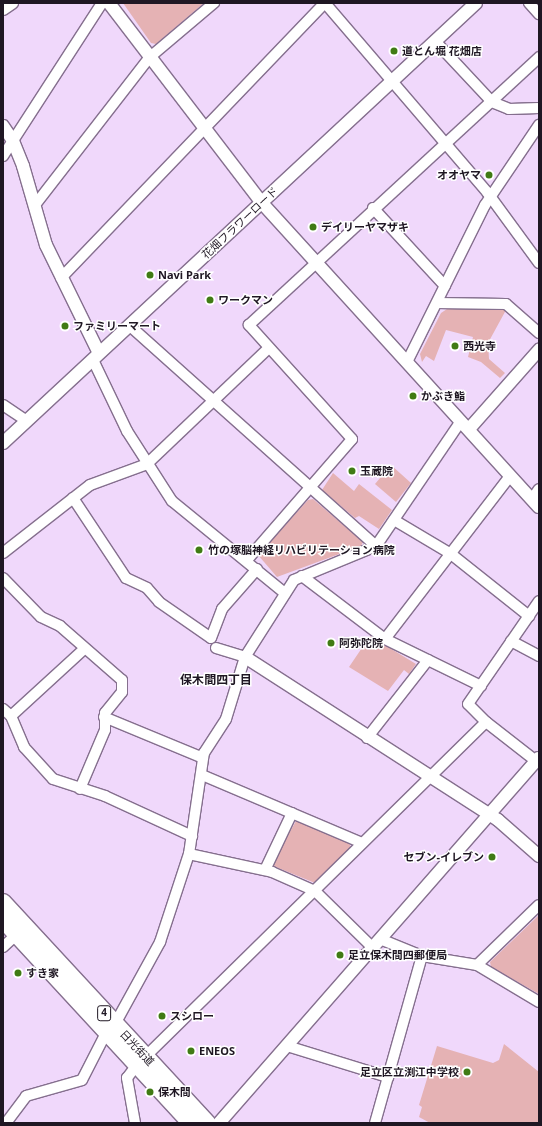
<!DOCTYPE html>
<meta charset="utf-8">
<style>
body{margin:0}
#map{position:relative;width:542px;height:1126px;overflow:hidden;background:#f0d8fb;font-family:"Noto Sans","Noto Sans JP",sans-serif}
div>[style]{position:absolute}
.green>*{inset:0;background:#e5b2b4}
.roads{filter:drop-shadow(1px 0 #856f8e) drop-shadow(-1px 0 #856f8e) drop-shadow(0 1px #856f8e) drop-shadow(0 -1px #856f8e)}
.minor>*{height:10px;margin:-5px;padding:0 5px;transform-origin:5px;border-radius:5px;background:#fff}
.tertiary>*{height:12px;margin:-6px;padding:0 6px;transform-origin:6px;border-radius:6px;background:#fff}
.trunk>*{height:16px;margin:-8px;padding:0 8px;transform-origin:8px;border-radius:8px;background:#fff}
.dots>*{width:11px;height:11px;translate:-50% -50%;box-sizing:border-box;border:2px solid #fff;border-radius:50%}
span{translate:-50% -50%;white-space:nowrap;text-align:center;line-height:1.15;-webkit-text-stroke:3px #fff;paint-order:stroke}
.shield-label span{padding:1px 3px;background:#fff;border:1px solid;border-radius:3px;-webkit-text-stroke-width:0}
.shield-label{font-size:10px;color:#1f1723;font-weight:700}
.poi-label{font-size:11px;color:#1f1723;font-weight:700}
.left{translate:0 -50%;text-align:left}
.right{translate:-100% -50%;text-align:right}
.street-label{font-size:11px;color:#1f1723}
.neighbourhood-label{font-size:12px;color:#1f1723;font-weight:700}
.frame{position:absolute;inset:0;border:4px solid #1f1723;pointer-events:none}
</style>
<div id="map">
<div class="green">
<i style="clip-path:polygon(123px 3px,204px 3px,156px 44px,151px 43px)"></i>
<i style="clip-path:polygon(503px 308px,506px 310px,488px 343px,489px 359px,505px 373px,500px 378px,481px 362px,468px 357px,473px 337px,446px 330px,434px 361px,426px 356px,422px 362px,420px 354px,441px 313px,447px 309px)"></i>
<i style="clip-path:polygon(391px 465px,411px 483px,396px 502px,375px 484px)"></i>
<i style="clip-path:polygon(333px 473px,354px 491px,359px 484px,392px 510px,379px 529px,359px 516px,355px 518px,322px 490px)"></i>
<i style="clip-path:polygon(313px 499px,363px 542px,361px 546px,277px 577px,258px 555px,308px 500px)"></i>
<i style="clip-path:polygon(370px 636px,416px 664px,409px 674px,404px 670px,388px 691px,349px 667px)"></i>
<i style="clip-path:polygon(296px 821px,349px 842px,351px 848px,315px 883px,271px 865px)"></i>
<i style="clip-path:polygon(539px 915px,539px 994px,491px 967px,490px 962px)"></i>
<i style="clip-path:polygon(504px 1044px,539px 1072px,539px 1123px,430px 1123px,419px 1117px,422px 1107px,419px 1105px,437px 1046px,493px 1063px,499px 1060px)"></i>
</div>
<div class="roads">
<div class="minor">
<i style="left:325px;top:3px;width:249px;rotate:49.4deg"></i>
<i style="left:487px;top:192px;width:88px;rotate:53.8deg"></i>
<i style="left:529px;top:3px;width:15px;rotate:48deg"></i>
<i style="left:435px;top:41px;width:83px;rotate:46.9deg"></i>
<i style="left:492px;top:102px;width:18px;rotate:22deg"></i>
<i style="left:509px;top:109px;width:30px;rotate:-2deg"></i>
<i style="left:3px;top:156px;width:182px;rotate:-57.1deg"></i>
<i style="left:35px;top:205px;width:187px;rotate:-52.2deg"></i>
<i style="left:150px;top:57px;width:84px;rotate:-40.2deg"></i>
<i style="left:373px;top:208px;width:106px;rotate:47.3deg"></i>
<i style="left:61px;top:278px;width:381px;rotate:-46.2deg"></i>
<i style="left:437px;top:303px;width:69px;rotate:0.8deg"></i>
<i style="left:506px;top:304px;width:44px;rotate:41.3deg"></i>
<i style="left:130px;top:326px;width:330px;rotate:41.8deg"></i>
<i style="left:93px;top:360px;width:79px;rotate:64.4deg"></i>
<i style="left:127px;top:431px;width:83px;rotate:57.3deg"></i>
<i style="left:172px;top:501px;width:146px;rotate:39.2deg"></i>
<i style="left:407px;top:362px;width:175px;rotate:-63.6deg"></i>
<i style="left:485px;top:205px;width:97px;rotate:-56deg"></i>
<i style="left:3px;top:405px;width:29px;rotate:34deg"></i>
<i style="left:73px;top:498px;width:96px;rotate:56.5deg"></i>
<i style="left:126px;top:578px;width:23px;rotate:25deg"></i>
<i style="left:147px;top:588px;width:18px;rotate:49deg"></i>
<i style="left:159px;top:602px;width:63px;rotate:34.7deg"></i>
<i style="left:211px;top:638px;width:31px;rotate:-69deg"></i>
<i style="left:222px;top:609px;width:53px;rotate:-48.8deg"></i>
<i style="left:532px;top:499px;width:12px;rotate:-55deg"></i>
<i style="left:394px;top:520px;width:66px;rotate:30.8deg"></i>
<i style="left:451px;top:554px;width:100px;rotate:38.5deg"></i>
<i style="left:3px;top:553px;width:110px;rotate:-38deg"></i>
<i style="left:90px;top:485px;width:61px;rotate:-20.2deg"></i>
<i style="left:147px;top:464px;width:168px;rotate:-43.6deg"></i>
<i style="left:247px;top:560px;width:160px;rotate:-49deg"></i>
<i style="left:352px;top:439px;width:154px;rotate:-132.1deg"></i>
<i style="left:249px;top:325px;width:395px;rotate:-42.7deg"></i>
<i style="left:302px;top:576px;width:104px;rotate:37.2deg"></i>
<i style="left:385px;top:639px;width:107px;rotate:26.1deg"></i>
<i style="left:3px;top:578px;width:54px;rotate:45.7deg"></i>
<i style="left:41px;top:617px;width:21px;rotate:25deg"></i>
<i style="left:60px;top:626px;width:82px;rotate:41.1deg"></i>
<i style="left:122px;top:680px;width:12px;rotate:90deg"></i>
<i style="left:122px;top:692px;width:27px;rotate:129deg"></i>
<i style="left:105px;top:713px;width:17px;rotate:90deg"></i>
<i style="left:105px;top:730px;width:64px;rotate:113deg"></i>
<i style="left:385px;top:639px;width:205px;rotate:-52.5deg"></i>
<i style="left:511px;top:641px;width:32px;rotate:28deg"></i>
<i style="left:216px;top:648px;width:30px;rotate:17deg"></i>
<i style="left:3px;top:709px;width:11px;rotate:41deg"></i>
<i style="left:11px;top:716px;width:34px;rotate:67deg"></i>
<i style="left:24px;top:747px;width:43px;rotate:47.8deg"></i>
<i style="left:53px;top:779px;width:55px;rotate:18.1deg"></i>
<i style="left:105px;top:796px;width:96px;rotate:24.7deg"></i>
<i style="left:11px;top:716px;width:99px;rotate:-42.5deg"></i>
<i style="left:104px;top:717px;width:107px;rotate:22.5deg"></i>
<i style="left:367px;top:738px;width:99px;rotate:-52deg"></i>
<i style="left:536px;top:761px;width:63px;rotate:-142deg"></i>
<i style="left:486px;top:722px;width:25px;rotate:-135deg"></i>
<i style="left:468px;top:704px;width:125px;rotate:-55.4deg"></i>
<i style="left:202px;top:775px;width:174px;rotate:23deg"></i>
<i style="left:189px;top:854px;width:85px;rotate:12.2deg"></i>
<i style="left:272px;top:872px;width:47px;rotate:23.8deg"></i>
<i style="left:315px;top:891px;width:81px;rotate:44.5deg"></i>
<i style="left:265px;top:870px;width:63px;rotate:-64.7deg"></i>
<i style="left:380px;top:939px;width:45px;rotate:22deg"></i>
<i style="left:422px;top:956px;width:56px;rotate:9.3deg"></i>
<i style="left:477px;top:965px;width:72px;rotate:30.8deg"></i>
<i style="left:3px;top:947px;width:18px;rotate:-43deg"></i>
<i style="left:477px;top:965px;width:86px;rotate:-44.1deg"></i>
<i style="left:115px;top:1024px;width:94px;rotate:-61.2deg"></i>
<i style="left:160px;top:942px;width:93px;rotate:-71.8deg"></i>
<i style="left:189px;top:854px;width:102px;rotate:-81.6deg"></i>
<i style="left:204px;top:753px;width:40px;rotate:-57.1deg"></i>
<i style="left:226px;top:719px;width:65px;rotate:-73deg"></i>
<i style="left:245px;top:657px;width:91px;rotate:-57.5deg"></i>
<i style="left:294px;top:580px;width:89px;rotate:-22.5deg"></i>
<i style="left:376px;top:546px;width:151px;rotate:-55.8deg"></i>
<i style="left:287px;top:1046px;width:106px;rotate:17.1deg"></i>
<i style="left:145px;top:1057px;width:478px;rotate:-44.5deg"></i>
<i style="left:6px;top:1123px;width:34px;rotate:-53deg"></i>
<i style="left:26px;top:1096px;width:58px;rotate:-15.9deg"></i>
<i style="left:82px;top:1080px;width:53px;rotate:-62.9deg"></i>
<i style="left:135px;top:1123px;width:46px;rotate:-100.1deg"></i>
<i style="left:127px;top:1078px;width:15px;rotate:-53deg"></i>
<i style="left:375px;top:1123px;width:173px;rotate:-74.3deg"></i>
</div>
<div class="tertiary">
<i style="left:109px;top:3px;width:252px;rotate:52.6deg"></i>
<i style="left:262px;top:203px;width:411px;rotate:47.7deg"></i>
<i style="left:3px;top:9px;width:11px;rotate:-34deg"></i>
<i style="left:3px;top:126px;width:18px;rotate:56deg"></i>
<i style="left:13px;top:141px;width:27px;rotate:68deg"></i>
<i style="left:23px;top:166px;width:82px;rotate:73.8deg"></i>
<i style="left:46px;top:245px;width:120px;rotate:63.9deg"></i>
<i style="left:469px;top:429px;width:106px;rotate:-48.5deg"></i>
<i style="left:3px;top:443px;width:646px;rotate:-42.93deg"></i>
<i style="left:245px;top:657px;width:301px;rotate:32.8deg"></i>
<i style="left:498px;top:820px;width:55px;rotate:41.3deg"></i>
<i style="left:219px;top:1123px;width:485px;rotate:-48.8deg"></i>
</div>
<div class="trunk">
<i style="left:3px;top:902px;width:301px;rotate:47.2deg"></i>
<i style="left:3px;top:920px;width:276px;rotate:47.3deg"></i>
</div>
</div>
<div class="dots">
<i style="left:394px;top:51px;background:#407b14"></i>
<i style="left:489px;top:175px;background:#407b14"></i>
<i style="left:313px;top:227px;background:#407b14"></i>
<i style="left:150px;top:275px;background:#407b14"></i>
<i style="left:210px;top:300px;background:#407b14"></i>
<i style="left:65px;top:326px;background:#407b14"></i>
<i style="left:455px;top:346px;background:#407b14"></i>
<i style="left:413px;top:396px;background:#407b14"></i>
<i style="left:352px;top:471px;background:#407b14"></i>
<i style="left:199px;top:550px;background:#407b14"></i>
<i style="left:331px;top:643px;background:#407b14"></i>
<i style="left:492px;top:857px;background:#407b14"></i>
<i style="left:340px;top:955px;background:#407b14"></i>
<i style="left:18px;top:973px;background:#407b14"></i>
<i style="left:162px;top:1016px;background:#407b14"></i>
<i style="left:191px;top:1051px;background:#407b14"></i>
<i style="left:467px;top:1072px;background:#407b14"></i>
<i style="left:150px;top:1092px;background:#407b14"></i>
</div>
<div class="shield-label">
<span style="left:104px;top:1013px">4</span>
</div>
<div class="poi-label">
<span class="left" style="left:402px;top:51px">道とん堀 花畑店</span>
<span class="right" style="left:481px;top:175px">オオヤマ</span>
<span class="left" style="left:321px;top:227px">デイリーヤマザキ</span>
<span class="left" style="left:158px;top:275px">Navi Park</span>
<span class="left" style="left:218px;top:300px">ワークマン</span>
<span class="left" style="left:73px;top:326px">ファミリーマート</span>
<span class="left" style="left:463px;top:346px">西光寺</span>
<span class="left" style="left:421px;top:396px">かぶき鮨</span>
<span class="left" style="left:360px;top:471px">玉蔵院</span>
<span class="left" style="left:208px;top:550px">竹の塚脳神経リハビリテーション病院</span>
<span class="left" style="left:339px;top:643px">阿弥陀院</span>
<span class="right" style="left:484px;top:857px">セブン-イレブン</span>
<span class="left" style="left:348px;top:955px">足立保木間四郵便局</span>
<span class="left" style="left:26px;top:973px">すき家</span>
<span class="left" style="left:170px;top:1016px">スシロー</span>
<span class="left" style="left:199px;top:1051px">ENEOS</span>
<span class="right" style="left:459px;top:1072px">足立区立渕江中学校</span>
<span class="left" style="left:158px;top:1092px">保木間</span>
</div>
<div class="street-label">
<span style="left:240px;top:223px;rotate:-43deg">花畑フラワーロード</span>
<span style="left:137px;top:1048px;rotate:47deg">日光街道</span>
</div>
<div class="neighbourhood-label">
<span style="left:216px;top:680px">保木間四丁目</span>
</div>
<div class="frame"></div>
</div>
